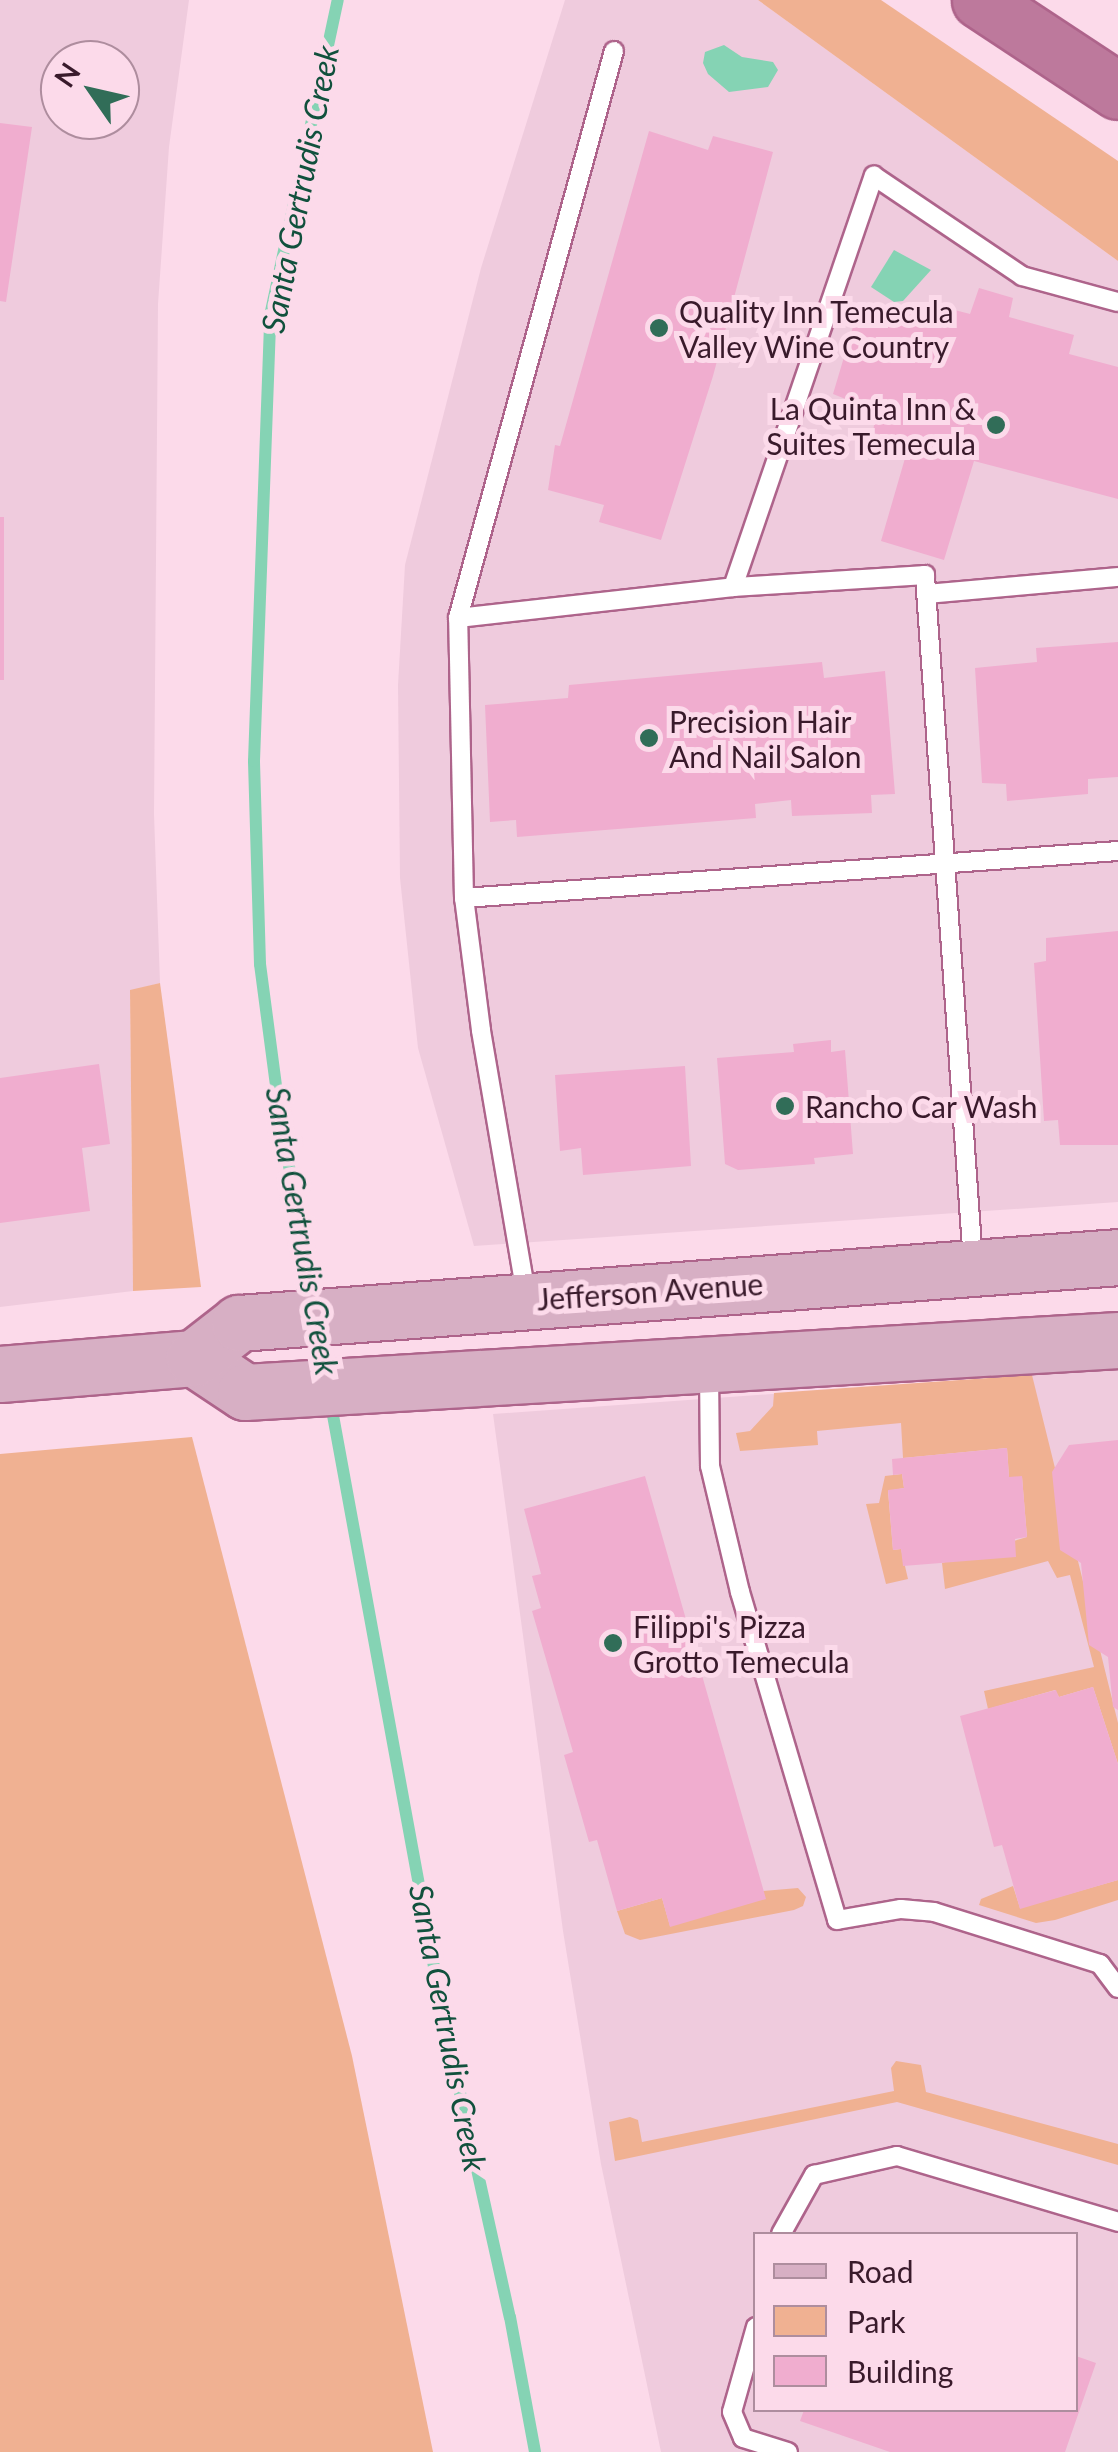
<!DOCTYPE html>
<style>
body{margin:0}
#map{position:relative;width:1118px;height:2452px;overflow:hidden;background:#fcdaea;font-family:Lato,sans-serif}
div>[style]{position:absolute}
.built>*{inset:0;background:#efcbdd}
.green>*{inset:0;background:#f0b192}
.water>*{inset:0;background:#85d3b4}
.stream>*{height:12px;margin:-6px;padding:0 6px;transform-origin:6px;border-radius:6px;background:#85d3b4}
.building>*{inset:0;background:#f0adcf}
.roads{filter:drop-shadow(2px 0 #ae648b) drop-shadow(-2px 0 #ae648b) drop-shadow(0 2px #ae648b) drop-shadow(0 -2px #ae648b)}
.lane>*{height:18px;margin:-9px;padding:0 9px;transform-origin:9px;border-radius:9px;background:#fff}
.primary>*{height:55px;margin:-27.5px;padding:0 27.5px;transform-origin:27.5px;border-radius:27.5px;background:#d7afc4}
.highway>*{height:55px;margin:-27.5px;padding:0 27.5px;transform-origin:27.5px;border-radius:27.5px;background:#bd799c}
.dots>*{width:28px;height:28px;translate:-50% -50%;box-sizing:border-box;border:5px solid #fcdaea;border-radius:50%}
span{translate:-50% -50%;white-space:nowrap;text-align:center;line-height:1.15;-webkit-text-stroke:10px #fcdaea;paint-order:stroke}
.poi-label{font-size:30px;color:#391a2b}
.left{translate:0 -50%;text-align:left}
.right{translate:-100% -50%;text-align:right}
.street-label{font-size:30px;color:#391a2b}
.water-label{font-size:32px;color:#11513d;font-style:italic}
.legend{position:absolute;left:753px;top:2232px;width:325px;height:180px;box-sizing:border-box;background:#fcdaea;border:2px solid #ae8d9e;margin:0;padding:12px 18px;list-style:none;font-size:30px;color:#391a2b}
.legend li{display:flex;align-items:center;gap:20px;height:50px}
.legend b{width:50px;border:2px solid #ae8d9e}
.north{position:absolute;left:40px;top:40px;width:100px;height:100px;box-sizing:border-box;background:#fcdaea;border:2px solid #ae8d9e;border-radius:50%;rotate:304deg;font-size:28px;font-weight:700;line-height:40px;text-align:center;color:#391a2b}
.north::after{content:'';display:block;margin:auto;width:35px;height:45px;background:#316d58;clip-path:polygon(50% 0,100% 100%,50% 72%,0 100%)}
</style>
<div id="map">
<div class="built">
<i style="clip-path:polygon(evenodd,0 0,189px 0,169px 147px,158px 304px,154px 814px,160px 983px,130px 991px,133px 1291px,0 1307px,0 0,60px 60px,120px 60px,120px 120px,60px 120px,60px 60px)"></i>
<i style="clip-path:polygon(565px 0,758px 0,1118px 261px,1118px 1202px,474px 1246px,418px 1048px,400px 878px,398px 685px,405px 565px,481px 268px)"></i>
<i style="clip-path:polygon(evenodd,1118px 1369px,1118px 2452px,661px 2452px,601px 2164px,563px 1931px,493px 1414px,1118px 1369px,756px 2234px,1076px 2234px,1076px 2410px,756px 2410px,756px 2234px)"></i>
</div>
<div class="green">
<i style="clip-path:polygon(758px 0,881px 0,1118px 161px,1118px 261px)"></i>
<i style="clip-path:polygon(160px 983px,201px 1287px,133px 1291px,130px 990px)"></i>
<i style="clip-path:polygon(1032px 1375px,1118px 1723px,1118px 1764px,1093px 1687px,1059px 1697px,1055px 1690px,988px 1709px,984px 1691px,1094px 1667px,1070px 1575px,1057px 1578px,1048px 1561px,945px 1589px,942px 1563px,1027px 1537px,1022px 1477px,1009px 1477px,1007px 1448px,903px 1458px,901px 1423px,817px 1431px,818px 1445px,740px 1451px,736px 1433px,750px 1431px,773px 1406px,774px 1393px)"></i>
<i style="clip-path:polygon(192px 1437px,352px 2056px,433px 2452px,0 2452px,0 1454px)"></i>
<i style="clip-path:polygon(902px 1474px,904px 1488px,888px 1491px,893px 1550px,901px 1549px,908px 1579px,886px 1584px,866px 1504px,879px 1503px,885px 1476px)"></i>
<i style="clip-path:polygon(1118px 1880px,1118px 1900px,1055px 1920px,1036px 1923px,979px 1905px,981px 1899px,1013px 1886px,1020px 1908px)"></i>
<i style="clip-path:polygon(798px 1888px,806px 1897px,803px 1906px,794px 1910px,640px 1940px,625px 1934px,617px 1911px,662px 1898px,670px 1926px,763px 1891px)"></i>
<i style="clip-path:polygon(896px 2061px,921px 2065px,926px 2092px,1118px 2144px,1118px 2165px,897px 2102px,615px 2161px,609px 2122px,630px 2117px,638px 2120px,642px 2142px,894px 2091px,891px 2068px)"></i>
</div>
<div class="water">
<i style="clip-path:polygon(724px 45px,742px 57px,773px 62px,778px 70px,768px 87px,729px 92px,708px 74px,703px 63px,705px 52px)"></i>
<i style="clip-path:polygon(894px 250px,931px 270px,903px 301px,894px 302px,871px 287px)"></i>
</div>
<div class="stream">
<i style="left:314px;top:1305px;width:192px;rotate:-100.2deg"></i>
<i style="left:280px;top:1116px;width:153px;rotate:-97.5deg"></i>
<i style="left:260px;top:964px;width:203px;rotate:-91.7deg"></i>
<i style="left:254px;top:761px;width:445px;rotate:-87.9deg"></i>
<i style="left:270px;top:316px;width:323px;rotate:-77.9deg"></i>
<i style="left:318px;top:1330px;width:45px;rotate:79.7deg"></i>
<i style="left:330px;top:1399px;width:627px;rotate:79.62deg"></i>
<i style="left:443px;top:2016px;width:308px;rotate:77.5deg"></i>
<i style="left:510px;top:2317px;width:137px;rotate:79.5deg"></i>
</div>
<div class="building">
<i style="clip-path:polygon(0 123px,32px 127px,6px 302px,0 301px)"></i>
<i style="clip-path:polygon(649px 131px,708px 150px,713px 136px,773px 152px,713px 376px,661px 540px,599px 522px,604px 505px,548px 490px,555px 445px,560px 446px)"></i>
<i style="clip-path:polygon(979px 288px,1013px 298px,1009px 317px,1074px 335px,1069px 354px,1118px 367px,1118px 499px,974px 461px,944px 560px,881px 541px,910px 441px,873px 433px,875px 417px,850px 410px,853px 402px,833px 394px,858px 310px,907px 316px,911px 306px,933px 314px,936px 305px,970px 314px)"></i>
<i style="clip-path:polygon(0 517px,4px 517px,4px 680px,0 680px)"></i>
<i style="clip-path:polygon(1118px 642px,1118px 777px,1088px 779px,1088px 794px,1007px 801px,1006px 784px,982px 783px,975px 668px,1037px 662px,1036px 648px)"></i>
<i style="clip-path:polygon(822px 662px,824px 678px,885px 671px,895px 794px,871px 795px,872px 813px,792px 816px,791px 800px,755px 804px,756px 818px,517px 837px,516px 820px,490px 822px,485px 705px,568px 698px,569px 685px)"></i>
<i style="clip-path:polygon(1118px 931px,1118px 1145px,1060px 1145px,1058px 1120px,1044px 1121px,1034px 963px,1046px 961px,1046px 938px)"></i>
<i style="clip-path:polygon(831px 1040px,831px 1052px,845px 1050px,853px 1154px,814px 1158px,815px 1164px,738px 1170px,725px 1164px,717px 1058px,794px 1052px,793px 1044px)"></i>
<i style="clip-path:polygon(99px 1064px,110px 1144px,82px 1148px,90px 1211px,0 1223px,0 1078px)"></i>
<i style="clip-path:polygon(685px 1066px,691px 1166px,583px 1175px,581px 1148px,560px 1151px,555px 1075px)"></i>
<i style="clip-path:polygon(1118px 1440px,1118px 1710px,1113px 1707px,1108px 1657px,1089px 1645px,1081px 1563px,1060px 1550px,1052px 1472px,1069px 1445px)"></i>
<i style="clip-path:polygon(1007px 1448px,1009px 1477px,1022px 1476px,1027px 1537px,1015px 1539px,1016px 1557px,903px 1566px,901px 1549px,893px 1550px,888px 1490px,904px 1488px,902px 1474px,893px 1475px,892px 1459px)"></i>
<i style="clip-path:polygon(645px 1476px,766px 1899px,670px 1927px,662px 1898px,617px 1911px,597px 1840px,589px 1842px,564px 1755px,573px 1752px,532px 1611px,541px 1608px,532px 1576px,541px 1574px,524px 1509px)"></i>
<i style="clip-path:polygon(1093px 1687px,1118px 1764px,1118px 1880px,1020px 1909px,1002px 1845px,994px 1847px,960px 1716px,1056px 1690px,1059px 1697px)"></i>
<i style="clip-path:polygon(1076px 2356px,1096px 2363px,1065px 2452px,890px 2452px,800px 2421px,804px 2410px,1076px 2410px)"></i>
</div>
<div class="roads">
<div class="lane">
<i style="left:927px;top:594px;width:192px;rotate:-5.1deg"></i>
<i style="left:458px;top:618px;width:277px;rotate:-6.4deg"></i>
<i style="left:464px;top:898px;width:656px;rotate:-4.11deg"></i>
<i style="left:973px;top:1262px;width:689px;rotate:-94deg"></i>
<i style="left:925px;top:575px;width:192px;rotate:176.4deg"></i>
<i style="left:733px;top:587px;width:435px;rotate:-71.1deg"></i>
<i style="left:874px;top:176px;width:179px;rotate:34deg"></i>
<i style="left:1022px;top:276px;width:99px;rotate:15.2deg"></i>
<i style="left:526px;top:1294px;width:268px;rotate:-99.7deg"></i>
<i style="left:481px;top:1030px;width:133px;rotate:-97.3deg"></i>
<i style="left:464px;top:898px;width:280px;rotate:-91.2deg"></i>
<i style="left:458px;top:618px;width:588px;rotate:-74.62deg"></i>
<i style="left:709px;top:1371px;width:95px;rotate:89.4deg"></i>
<i style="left:710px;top:1466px;width:130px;rotate:76.6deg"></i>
<i style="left:740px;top:1592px;width:342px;rotate:73.5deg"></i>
<i style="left:837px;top:1920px;width:65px;rotate:-9.8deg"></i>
<i style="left:901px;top:1909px;width:33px;rotate:5deg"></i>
<i style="left:934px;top:1912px;width:174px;rotate:17.4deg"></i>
<i style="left:1100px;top:1964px;width:30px;rotate:53deg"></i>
<i style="left:781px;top:2234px;width:68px;rotate:-60.8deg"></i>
<i style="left:814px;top:2175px;width:85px;rotate:-12.9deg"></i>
<i style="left:897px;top:2156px;width:231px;rotate:16.6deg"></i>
<i style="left:756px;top:2327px;width:88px;rotate:105.8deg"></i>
<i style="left:732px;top:2412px;width:28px;rotate:67deg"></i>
<i style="left:743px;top:2438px;width:47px;rotate:17.3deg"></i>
</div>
<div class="primary">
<i style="left:194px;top:1358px;width:61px;rotate:33.7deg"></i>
<i style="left:245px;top:1392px;width:875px;rotate:-3.41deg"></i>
<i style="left:0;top:1374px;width:195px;rotate:-4.7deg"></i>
<i style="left:194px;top:1358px;width:57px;rotate:-37.9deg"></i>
<i style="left:239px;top:1323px;width:881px;rotate:-4.29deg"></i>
</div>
<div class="highway">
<i style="left:980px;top:0;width:165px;rotate:33.4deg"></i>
</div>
</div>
<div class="dots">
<i style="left:659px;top:328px;background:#316d58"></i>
<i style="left:996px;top:425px;background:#316d58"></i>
<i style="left:649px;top:738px;background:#316d58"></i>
<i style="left:785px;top:1106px;background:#316d58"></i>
<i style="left:613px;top:1643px;background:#316d58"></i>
</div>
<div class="poi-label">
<span class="left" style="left:679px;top:328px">Quality Inn Temecula<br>Valley Wine Country</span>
<span class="right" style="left:976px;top:425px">La Quinta Inn &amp;<br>Suites Temecula</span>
<span class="left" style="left:669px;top:738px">Precision Hair<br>And Nail Salon</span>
<span class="left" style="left:805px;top:1106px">Rancho Car Wash</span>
<span class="left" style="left:633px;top:1643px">Filippi's Pizza<br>Grotto Temecula</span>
</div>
<div class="street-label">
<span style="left:650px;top:1291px;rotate:-4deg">Jefferson Avenue</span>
</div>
<div class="water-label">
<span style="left:300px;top:189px;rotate:-79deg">Santa Gertrudis Creek</span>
<span style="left:302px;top:1231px;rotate:80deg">Santa Gertrudis Creek</span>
<span style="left:448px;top:2028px;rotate:79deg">Santa Gertrudis Creek</span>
</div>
<ul class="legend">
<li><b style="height:12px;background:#d7afc4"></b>Road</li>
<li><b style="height:28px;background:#f0b192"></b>Park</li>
<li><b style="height:28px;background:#f0adcf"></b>Building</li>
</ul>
<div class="north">N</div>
</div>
